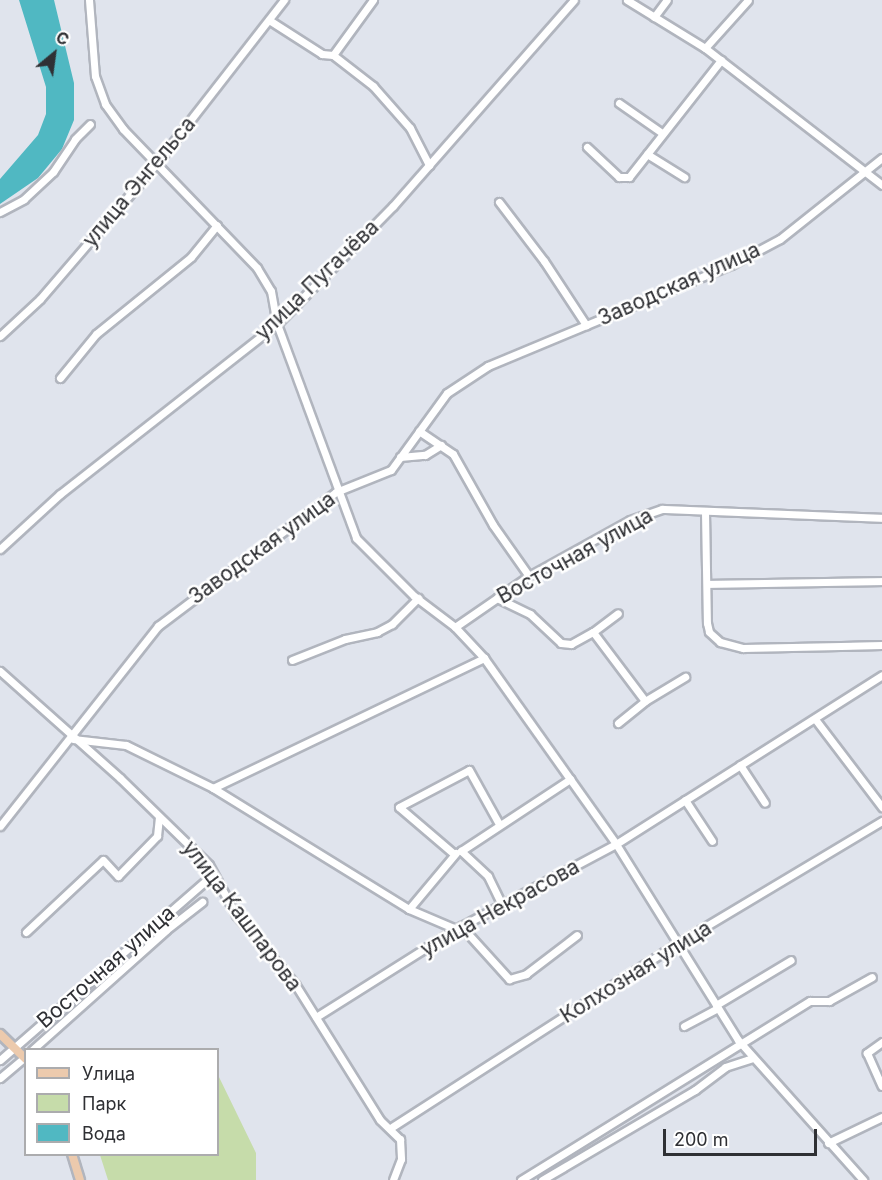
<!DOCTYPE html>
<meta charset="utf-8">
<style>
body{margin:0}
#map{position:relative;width:882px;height:1180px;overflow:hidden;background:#e0e4ed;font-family:Inter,sans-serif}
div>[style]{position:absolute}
.green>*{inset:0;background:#c6dcaa}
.water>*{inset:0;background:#50b8c2}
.roads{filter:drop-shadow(2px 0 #b1b5be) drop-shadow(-2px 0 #b1b5be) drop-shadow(0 2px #b1b5be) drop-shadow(0 -2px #b1b5be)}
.minor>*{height:7px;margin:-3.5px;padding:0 3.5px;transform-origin:3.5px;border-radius:3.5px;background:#fff}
.major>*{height:8px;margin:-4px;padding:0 4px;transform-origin:4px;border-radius:4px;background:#eccaad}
span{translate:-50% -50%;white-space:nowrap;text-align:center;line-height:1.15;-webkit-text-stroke:5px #fff;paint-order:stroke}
.street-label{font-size:21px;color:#2f3034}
.legend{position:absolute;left:24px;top:1048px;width:195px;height:108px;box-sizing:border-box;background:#fff;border:2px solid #acacae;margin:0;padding:8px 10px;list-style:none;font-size:18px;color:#2f3034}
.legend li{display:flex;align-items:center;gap:12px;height:30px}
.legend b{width:30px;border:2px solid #acacae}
.north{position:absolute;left:24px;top:24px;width:60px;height:60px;-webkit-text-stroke:4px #fff;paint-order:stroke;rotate:29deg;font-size:16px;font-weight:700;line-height:24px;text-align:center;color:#2f3034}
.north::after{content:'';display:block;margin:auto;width:21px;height:27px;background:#2f3034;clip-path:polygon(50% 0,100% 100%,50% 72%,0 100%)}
.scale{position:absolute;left:663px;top:1129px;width:154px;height:27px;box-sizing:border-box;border:3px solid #2f3034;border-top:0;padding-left:8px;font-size:18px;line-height:21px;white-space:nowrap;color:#2f3034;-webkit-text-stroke:4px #fff;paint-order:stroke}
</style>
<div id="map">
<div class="green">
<i style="clip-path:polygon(218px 1075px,256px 1153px,256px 1180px,108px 1180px,100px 1155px,218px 1154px)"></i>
</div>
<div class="water">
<i style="clip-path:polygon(19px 0,54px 0,74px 83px,74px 120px,62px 149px,38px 178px,0 204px,0 179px,38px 135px,46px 114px,46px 87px)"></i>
</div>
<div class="roads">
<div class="minor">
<i style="left:89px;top:0;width:76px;rotate:85.5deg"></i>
<i style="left:95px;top:76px;width:30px;rotate:70deg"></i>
<i style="left:105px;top:104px;width:31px;rotate:54deg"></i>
<i style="left:123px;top:129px;width:193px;rotate:46deg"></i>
<i style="left:257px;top:268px;width:27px;rotate:59deg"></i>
<i style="left:271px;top:291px;width:34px;rotate:80deg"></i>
<i style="left:277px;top:324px;width:228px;rotate:69.7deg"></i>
<i style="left:356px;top:538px;width:82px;rotate:45deg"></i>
<i style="left:414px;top:596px;width:51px;rotate:37.1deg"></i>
<i style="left:455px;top:627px;width:42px;rotate:46.9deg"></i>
<i style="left:484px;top:658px;width:228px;rotate:54.6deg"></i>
<i style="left:616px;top:844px;width:231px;rotate:58.1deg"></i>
<i style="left:738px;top:1040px;width:188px;rotate:48.2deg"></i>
<i style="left:627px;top:0;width:92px;rotate:31.6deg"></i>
<i style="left:705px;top:48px;width:224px;rotate:37.7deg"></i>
<i style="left:654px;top:17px;width:21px;rotate:-53deg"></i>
<i style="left:269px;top:20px;width:63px;rotate:32.7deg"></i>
<i style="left:322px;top:54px;width:11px;rotate:5deg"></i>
<i style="left:333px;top:55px;width:51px;rotate:37.8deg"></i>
<i style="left:373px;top:86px;width:56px;rotate:48.6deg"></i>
<i style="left:410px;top:128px;width:42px;rotate:62.8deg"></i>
<i style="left:705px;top:48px;width:64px;rotate:-48.1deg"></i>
<i style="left:333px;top:55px;width:68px;rotate:-54deg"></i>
<i style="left:619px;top:103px;width:52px;rotate:34.9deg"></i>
<i style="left:587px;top:147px;width:44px;rotate:43.2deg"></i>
<i style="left:619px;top:177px;width:10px"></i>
<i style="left:629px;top:177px;width:149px;rotate:-51.8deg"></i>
<i style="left:647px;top:154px;width:44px;rotate:31.9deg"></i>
<i style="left:499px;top:202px;width:74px;rotate:52.7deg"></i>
<i style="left:544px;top:261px;width:77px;rotate:56.7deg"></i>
<i style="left:0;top:212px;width:27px;rotate:-28deg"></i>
<i style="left:24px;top:199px;width:40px;rotate:-43deg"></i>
<i style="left:53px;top:172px;width:40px;rotate:-56deg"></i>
<i style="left:75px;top:139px;width:21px;rotate:-45deg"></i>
<i style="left:0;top:336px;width:54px;rotate:-42.8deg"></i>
<i style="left:40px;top:299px;width:179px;rotate:-49.3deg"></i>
<i style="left:157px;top:163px;width:207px;rotate:-52.1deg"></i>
<i style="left:60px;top:378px;width:57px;rotate:-50.7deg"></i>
<i style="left:96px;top:334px;width:122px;rotate:-39deg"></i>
<i style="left:191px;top:257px;width:41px;rotate:-50.9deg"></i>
<i style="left:419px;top:431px;width:41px;rotate:34.1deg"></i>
<i style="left:453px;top:454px;width:81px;rotate:60.6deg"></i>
<i style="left:493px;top:525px;width:62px;rotate:54.8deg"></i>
<i style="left:400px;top:457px;width:25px;rotate:-5deg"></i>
<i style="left:425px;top:455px;width:19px;rotate:-32deg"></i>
<i style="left:705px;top:512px;width:111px;rotate:89deg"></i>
<i style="left:707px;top:623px;width:9px;rotate:77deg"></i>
<i style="left:709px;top:632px;width:15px;rotate:42deg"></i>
<i style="left:720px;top:642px;width:24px;rotate:15deg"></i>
<i style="left:743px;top:648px;width:139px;rotate:-1.2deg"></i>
<i style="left:0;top:549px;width:81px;rotate:-42.5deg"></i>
<i style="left:60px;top:494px;width:276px;rotate:-38.1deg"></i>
<i style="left:277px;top:324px;width:165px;rotate:-45.5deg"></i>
<i style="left:393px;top:206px;width:274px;rotate:-48.7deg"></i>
<i style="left:707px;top:584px;width:175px;rotate:-1deg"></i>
<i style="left:497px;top:598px;width:37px;rotate:26deg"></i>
<i style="left:530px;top:614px;width:42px;rotate:43.1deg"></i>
<i style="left:561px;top:643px;width:10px;rotate:6deg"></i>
<i style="left:571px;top:644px;width:25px;rotate:-29deg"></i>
<i style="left:593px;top:632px;width:86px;rotate:53deg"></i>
<i style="left:455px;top:627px;width:90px;rotate:-34.6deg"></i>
<i style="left:529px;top:576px;width:115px;rotate:-29deg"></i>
<i style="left:630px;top:520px;width:34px;rotate:-19deg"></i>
<i style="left:662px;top:509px;width:220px;rotate:2.3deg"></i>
<i style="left:593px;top:632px;width:31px;rotate:-37deg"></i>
<i style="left:292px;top:660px;width:57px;rotate:-21.6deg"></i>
<i style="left:345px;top:639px;width:33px;rotate:-12deg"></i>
<i style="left:377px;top:632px;width:17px;rotate:-28deg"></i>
<i style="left:392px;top:624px;width:37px;rotate:-45deg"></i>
<i style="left:0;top:671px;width:161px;rotate:41.7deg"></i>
<i style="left:120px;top:778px;width:124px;rotate:44.3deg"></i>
<i style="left:209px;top:865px;width:57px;rotate:61.6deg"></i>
<i style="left:236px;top:915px;width:91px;rotate:49.5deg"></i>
<i style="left:295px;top:984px;width:160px;rotate:58deg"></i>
<i style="left:380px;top:1120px;width:28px;rotate:44deg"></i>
<i style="left:400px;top:1139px;width:20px;rotate:87deg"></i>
<i style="left:401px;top:1159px;width:22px;rotate:111deg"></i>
<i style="left:815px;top:719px;width:111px;rotate:52.7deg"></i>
<i style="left:618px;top:723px;width:35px;rotate:-39deg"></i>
<i style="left:645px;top:701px;width:47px;rotate:-31deg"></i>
<i style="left:73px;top:739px;width:53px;rotate:6.5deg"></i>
<i style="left:126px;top:745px;width:97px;rotate:26.3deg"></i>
<i style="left:213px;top:788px;width:230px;rotate:31.7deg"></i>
<i style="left:409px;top:909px;width:51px;rotate:23.1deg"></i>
<i style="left:740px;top:765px;width:45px;rotate:56.7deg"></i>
<i style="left:213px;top:788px;width:301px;rotate:-25.6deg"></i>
<i style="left:685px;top:800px;width:49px;rotate:56.6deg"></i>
<i style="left:0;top:826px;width:255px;rotate:-51.7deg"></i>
<i style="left:158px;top:626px;width:223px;rotate:-37deg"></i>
<i style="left:336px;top:492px;width:59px;rotate:-21.8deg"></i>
<i style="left:391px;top:470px;width:95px;rotate:-54deg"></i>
<i style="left:447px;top:393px;width:49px;rotate:-33.4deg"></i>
<i style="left:488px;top:366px;width:263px;rotate:-22.6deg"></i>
<i style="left:731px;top:265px;width:55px;rotate:-28deg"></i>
<i style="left:780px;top:239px;width:130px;rotate:-38.5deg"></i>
<i style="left:454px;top:854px;width:72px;rotate:-139.5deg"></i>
<i style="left:399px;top:807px;width:79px;rotate:-27.9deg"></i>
<i style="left:469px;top:770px;width:62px;rotate:60.9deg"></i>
<i style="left:502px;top:905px;width:32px;rotate:-116deg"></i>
<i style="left:488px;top:876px;width:37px;rotate:-137deg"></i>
<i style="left:461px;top:851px;width:131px;rotate:-33.4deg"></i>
<i style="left:409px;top:909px;width:73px;rotate:-50deg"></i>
<i style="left:461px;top:926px;width:72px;rotate:47.8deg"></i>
<i style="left:509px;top:979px;width:18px;rotate:-16deg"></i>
<i style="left:526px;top:974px;width:64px;rotate:-37.4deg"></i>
<i style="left:26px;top:932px;width:105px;rotate:-43.1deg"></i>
<i style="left:103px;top:860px;width:22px;rotate:47deg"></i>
<i style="left:118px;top:876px;width:56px;rotate:-45.7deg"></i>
<i style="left:157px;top:836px;width:19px;rotate:-84deg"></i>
<i style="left:716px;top:1005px;width:87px;rotate:-31deg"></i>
<i style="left:316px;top:1017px;width:165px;rotate:-32.2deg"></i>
<i style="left:456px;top:929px;width:181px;rotate:-28deg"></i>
<i style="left:616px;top:844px;width:315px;rotate:-32.4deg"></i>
<i style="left:684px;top:1026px;width:38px;rotate:-28deg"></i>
<i style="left:882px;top:1042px;width:19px;rotate:144deg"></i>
<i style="left:867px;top:1053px;width:36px;rotate:66deg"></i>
<i style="left:32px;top:1050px;width:180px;rotate:-41.8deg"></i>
<i style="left:166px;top:930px;width:46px;rotate:-37.9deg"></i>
<i style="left:0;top:1060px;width:281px;rotate:-41.1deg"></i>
<i style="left:0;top:1078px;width:34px;rotate:-40deg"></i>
<i style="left:392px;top:1127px;width:340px;rotate:-32.8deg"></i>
<i style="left:678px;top:943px;width:238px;rotate:-30.9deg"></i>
<i style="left:828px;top:1143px;width:60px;rotate:-25.7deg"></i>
<i style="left:521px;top:1180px;width:340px;rotate:-31.8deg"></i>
<i style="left:810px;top:1001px;width:19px"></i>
<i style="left:829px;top:1001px;width:49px;rotate:-29.2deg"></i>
<i style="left:542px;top:1180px;width:178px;rotate:-30.5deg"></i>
<i style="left:695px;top:1090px;width:38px;rotate:-37deg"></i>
<i style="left:725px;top:1067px;width:28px;rotate:-18deg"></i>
</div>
<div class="major">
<i style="left:0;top:1034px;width:36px;rotate:44deg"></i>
<i style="left:72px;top:1154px;width:27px;rotate:73deg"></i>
</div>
</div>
<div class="street-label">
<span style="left:139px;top:182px;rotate:-50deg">улица Энгельса</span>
<span style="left:317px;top:280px;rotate:-44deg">улица Пугачёва</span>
<span style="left:679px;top:284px;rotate:-24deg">Заводская улица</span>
<span style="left:262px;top:548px;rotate:-36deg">Заводская улица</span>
<span style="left:575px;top:556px;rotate:-29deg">Восточная улица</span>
<span style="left:500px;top:908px;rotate:-29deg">улица Некрасова</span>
<span style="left:242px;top:916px;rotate:53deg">улица Кашпарова</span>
<span style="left:106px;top:967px;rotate:-41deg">Восточная улица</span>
<span style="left:636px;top:972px;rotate:-32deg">Колхозная улица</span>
</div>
<ul class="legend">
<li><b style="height:8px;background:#eccaad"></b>Улица</li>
<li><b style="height:16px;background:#c6dcaa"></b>Парк</li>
<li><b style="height:16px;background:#50b8c2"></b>Вода</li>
</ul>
<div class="north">С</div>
<div class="scale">200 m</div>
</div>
